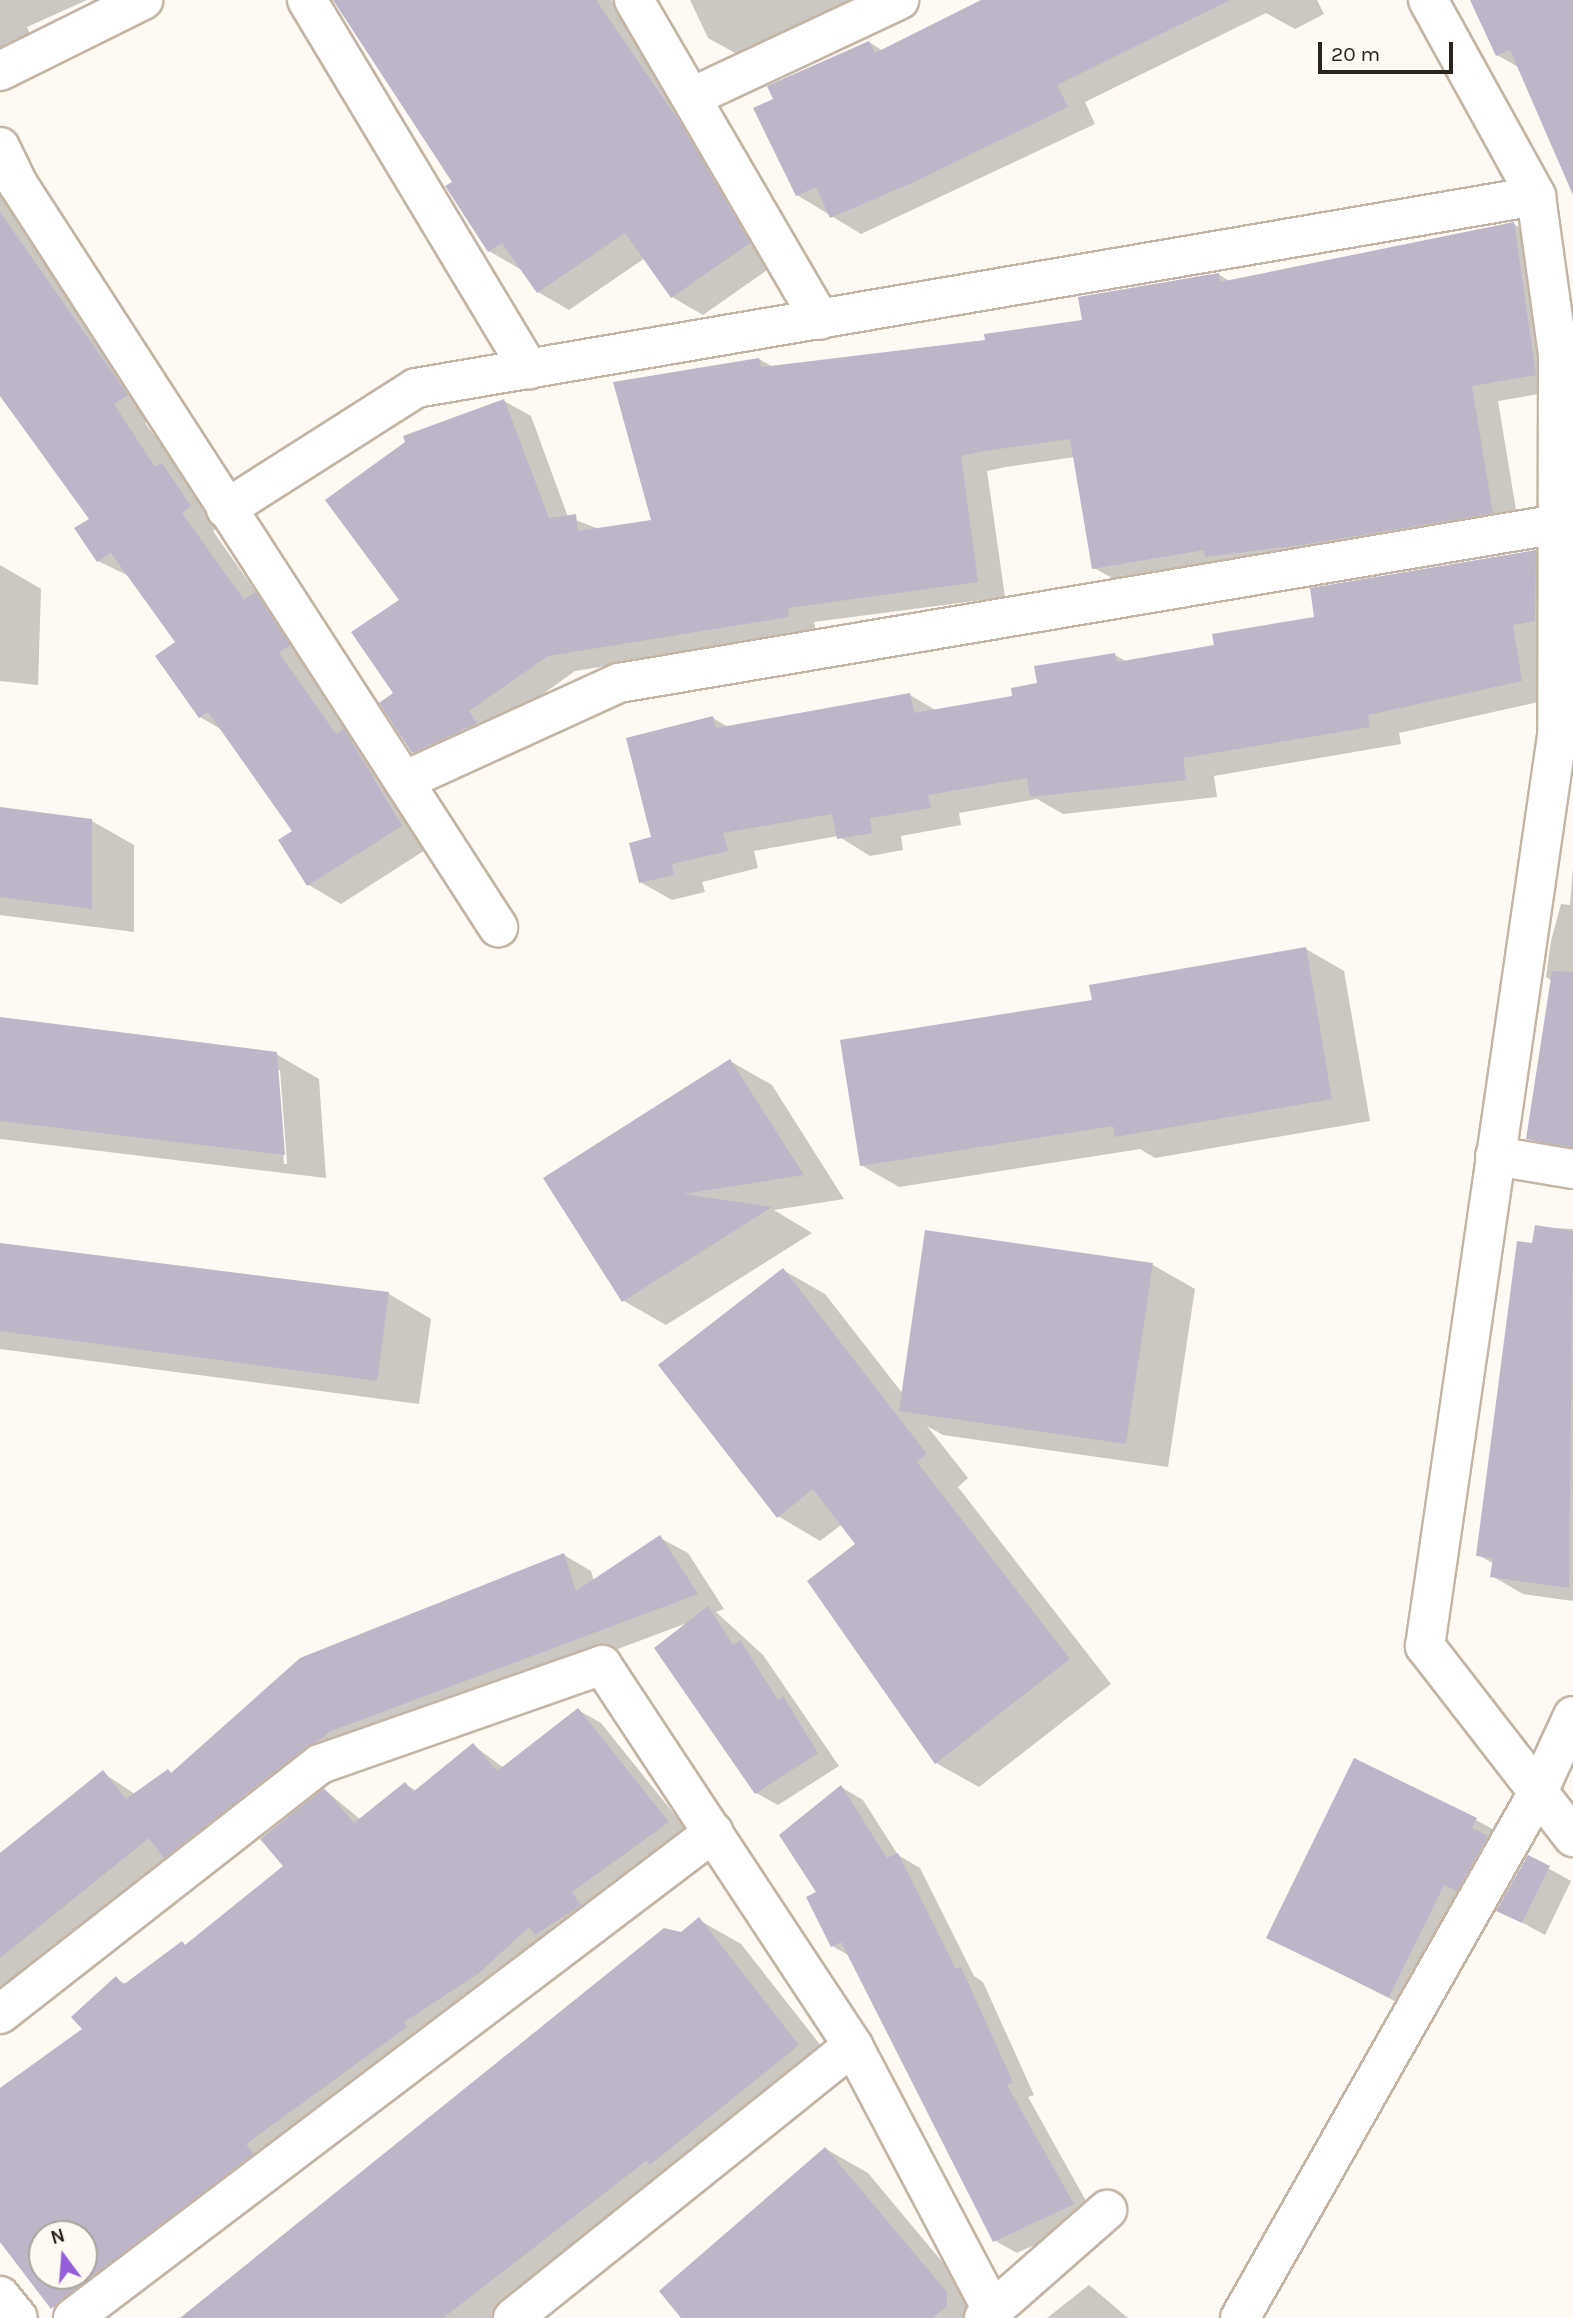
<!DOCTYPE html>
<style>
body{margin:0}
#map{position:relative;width:1573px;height:2318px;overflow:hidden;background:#fef9f2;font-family:Karla,sans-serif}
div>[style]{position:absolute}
.shadow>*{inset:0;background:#0003}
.building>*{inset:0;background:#bcb6c8}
.roads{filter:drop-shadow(2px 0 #c2b5a6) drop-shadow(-2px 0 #c2b5a6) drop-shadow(0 2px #c2b5a6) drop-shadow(0 -2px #c2b5a6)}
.street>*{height:38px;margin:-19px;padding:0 19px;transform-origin:19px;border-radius:19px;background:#fff}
span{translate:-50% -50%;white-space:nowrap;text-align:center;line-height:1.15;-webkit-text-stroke:6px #fef9f2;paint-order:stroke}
.north{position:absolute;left:28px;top:2220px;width:70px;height:70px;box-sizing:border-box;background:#fef9f2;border:2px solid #a9a49d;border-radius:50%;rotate:344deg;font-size:19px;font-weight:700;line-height:28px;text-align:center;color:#29241e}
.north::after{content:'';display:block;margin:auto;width:24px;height:32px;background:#935ed7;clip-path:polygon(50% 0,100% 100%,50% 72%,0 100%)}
.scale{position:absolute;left:1318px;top:42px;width:135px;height:32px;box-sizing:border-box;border:4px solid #29241e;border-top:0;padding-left:9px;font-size:21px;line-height:24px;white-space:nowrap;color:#29241e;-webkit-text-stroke:5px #fef9f2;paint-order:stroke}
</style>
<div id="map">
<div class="shadow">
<i style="clip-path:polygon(0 0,87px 0,27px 27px,34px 42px,0 56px)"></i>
<i style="clip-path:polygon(335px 0,612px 0,712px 144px,780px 261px,703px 315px,672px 297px,645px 258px,569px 310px,538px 292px,520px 269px,489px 251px,447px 187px,454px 182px)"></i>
<i style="clip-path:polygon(690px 0,851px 0,737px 54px,708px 38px)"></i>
<i style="clip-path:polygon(986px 0,1317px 0,1324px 14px,1295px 29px,1266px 13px,1085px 102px,1095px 124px,861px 234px,797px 195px,775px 99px,869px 42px,883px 51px)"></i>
<i style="clip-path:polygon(1472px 0,1573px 0,1573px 194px,1520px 68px,1497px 55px)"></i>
<i style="clip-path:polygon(0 184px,159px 413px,145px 423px,222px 525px,213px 531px,258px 595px,287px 612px,321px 664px,310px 672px,433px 845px,341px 904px,309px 885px,280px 840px,295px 831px,222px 730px,200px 717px,177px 642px,133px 578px,98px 561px,91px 519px,0 389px)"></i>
<i style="clip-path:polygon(1514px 224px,1541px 240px,1562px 390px,1498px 401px,1519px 528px,1121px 583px,1094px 568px,1075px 457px,1006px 467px,987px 471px,1005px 597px,814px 622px,816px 632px,575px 671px,440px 768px,413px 752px,396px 693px,402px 600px,504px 401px,531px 416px,568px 517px,599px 529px,653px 521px,759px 359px,773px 367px,987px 342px,1084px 322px,1218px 274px,1231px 282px)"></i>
<i style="clip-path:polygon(1535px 552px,1566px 570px,1543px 701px,1399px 733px,1401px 744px,1214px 776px,1217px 797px,1063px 814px,1037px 799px,959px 813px,961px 825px,901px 836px,903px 850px,870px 856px,838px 836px,754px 851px,758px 868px,702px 882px,705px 892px,672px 900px,640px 882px,653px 838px,713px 718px,730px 728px,910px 695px,937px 711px,1014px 697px,1115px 655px,1127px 662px,1216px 646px)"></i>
<i style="clip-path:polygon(0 565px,41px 589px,38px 685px,0 681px)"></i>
<i style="clip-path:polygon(0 808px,92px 821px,134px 845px,134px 932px,0 915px)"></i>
<i style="clip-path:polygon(1573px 867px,1573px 1159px,1528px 1138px,1552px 981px,1546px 977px,1551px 941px,1561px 904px,1570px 905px)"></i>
<i style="clip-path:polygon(1306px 949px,1344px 971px,1370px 1121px,1155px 1158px,1140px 1149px,899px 1187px,861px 1165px,1094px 1001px)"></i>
<i style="clip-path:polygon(evenodd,0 1019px,276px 1054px,319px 1079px,326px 1178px,0 1139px,0 1019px,277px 1070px,280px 1070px,287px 1164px,284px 1164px,277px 1070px)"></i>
<i style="clip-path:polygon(730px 1061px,772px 1085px,844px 1199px,774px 1210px,812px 1233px,666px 1325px,624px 1301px)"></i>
<i style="clip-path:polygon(1536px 1227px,1573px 1229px,1573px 1601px,1523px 1594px,1492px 1576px,1494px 1564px,1478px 1555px,1519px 1243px,1533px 1245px)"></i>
<i style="clip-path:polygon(927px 1232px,1153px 1265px,1195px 1289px,1168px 1467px,943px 1435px,927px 1426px,968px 1478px,958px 1487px,1111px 1684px,979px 1787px,936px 1763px,857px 1544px,841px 1525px,820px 1541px,778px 1516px,783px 1270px,825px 1294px,903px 1394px)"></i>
<i style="clip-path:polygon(0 1244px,389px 1294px,431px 1319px,419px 1404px,0 1349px)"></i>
<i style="clip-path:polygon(660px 1538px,688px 1553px,724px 1609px,716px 1612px,763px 1655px,839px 1766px,778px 1805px,756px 1793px,687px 1623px,359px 1746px,0 1994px,0 1855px,103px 1773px,135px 1794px,564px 1555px,591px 1571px,594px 1581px)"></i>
<i style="clip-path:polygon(evenodd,578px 1710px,601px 1723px,691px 1835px,71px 2318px,53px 2307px,0 2227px,0 2095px,84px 2029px,116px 1979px,126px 1984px,187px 1946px,285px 1866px,325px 1790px,361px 1820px,405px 1784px,417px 1791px,473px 1745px,504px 1768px,578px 1710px,42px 2234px,84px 2234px,84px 2276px,42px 2276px,42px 2234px)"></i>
<i style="clip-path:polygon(841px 1787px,863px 1800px,898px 1855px,920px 1868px,974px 1976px,983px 1982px,1034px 2095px,1028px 2097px,1095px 2217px,1017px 2253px,994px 2240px,850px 1956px,832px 1946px,819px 1893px)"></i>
<i style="clip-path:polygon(1476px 1820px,1509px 1838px,1422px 2015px,1268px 1937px)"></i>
<i style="clip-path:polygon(1528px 1857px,1571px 1881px,1545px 1935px,1499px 1910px)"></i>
<i style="clip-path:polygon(699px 1920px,741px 1944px,840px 2070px,517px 2318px,182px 2318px)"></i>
<i style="clip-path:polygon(826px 2149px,868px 2173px,989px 2318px,684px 2318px)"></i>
<i style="clip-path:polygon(1089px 2285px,1128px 2318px,1047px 2318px)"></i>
</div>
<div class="building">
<i style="clip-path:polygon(333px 0,596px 0,681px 124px,750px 243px,671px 298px,625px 233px,537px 293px,502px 243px,488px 252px,445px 186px,452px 182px)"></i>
<i style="clip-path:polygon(981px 0,1230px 0,1057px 85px,1068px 107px,914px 182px,830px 218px,816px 187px,796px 196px,753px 108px,773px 99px,767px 86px,869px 41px,875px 53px)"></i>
<i style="clip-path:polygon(1470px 0,1573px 0,1573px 195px,1510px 50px,1496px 56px)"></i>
<i style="clip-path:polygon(0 212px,128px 395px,114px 404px,155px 467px,162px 463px,191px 506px,182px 513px,244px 600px,255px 592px,290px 645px,279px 653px,336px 734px,344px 729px,402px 826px,307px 886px,278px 840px,292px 831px,208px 712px,199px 718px,155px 656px,175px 642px,111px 553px,97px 562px,74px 528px,89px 519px,0 396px)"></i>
<i style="clip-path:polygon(1514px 222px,1536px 375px,1472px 386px,1493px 513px,1300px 545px,1205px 557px,1204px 550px,1092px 569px,1070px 439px,978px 452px,961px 456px,978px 582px,788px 608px,789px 617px,548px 656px,469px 711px,477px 723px,412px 753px,379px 703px,393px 693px,351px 632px,399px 600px,325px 500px,405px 442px,403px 436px,504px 399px,549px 518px,576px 514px,578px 531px,651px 520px,613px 382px,759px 358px,761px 367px,985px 340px,984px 334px,1082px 320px,1078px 297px,1219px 273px,1220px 282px)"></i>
<i style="clip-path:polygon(1536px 550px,1535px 621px,1513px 625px,1522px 681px,1368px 715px,1370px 727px,1183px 758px,1186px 780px,1030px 797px,1027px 778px,928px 795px,931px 808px,870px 818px,872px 833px,837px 839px,832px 814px,723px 833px,728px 851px,672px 864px,674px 875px,639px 883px,629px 843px,651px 837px,626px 738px,713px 716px,716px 728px,910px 693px,914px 713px,1012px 696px,1011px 688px,1037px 683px,1034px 666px,1115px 653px,1117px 662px,1214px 645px,1212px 634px,1314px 617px,1310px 588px)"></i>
<i style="clip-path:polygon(0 807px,92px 819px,92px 909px,0 897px)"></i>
<i style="clip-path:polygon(1306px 947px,1332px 1099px,1115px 1137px,1113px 1126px,860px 1166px,840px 1040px,1092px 1000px,1089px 985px)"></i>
<i style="clip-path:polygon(1552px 971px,1573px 972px,1573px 1147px,1526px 1139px)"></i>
<i style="clip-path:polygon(0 1017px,277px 1052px,285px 1155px,0 1121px)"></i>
<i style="clip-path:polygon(730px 1059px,804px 1175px,683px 1194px,772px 1207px,622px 1302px,543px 1178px)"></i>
<i style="clip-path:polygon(1535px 1225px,1573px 1231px,1569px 1588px,1490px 1577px,1493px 1558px,1476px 1556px,1517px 1241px,1532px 1243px)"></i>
<i style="clip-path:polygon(925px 1230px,1153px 1263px,1126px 1444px,899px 1411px)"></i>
<i style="clip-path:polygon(0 1243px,389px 1292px,377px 1381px,0 1331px)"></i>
<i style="clip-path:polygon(783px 1268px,927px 1454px,917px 1462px,1070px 1659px,935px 1764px,807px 1581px,855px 1544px,813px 1489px,777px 1518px,658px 1365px)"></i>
<i style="clip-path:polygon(660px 1535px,698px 1594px,331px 1731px,164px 1858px,149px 1838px,0 1958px,0 1853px,103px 1770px,126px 1799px,168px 1769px,171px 1773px,300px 1658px,564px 1553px,576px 1591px)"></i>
<i style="clip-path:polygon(708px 1606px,733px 1645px,740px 1640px,778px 1700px,783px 1696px,818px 1753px,755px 1794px,654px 1648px)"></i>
<i style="clip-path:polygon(evenodd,578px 1708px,669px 1822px,572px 1892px,581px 1905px,535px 1935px,529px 1927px,478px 1974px,404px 2022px,407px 2027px,246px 2144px,254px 2154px,51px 2309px,0 2242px,0 2088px,82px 2029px,71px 2017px,116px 1976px,123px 1985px,182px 1941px,185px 1945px,283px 1866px,260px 1839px,324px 1788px,354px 1823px,405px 1782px,413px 1792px,473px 1743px,497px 1771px,578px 1708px,42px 2234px,84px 2234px,84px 2276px,42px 2276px,42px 2234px)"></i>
<i style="clip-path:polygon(1354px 1758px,1477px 1818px,1472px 1828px,1488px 1836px,1457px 1891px,1444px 1885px,1389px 1997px,1266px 1938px)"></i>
<i style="clip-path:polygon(841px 1785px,887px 1858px,898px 1853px,956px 1969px,961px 1967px,1013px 2082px,1007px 2085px,1074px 2204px,993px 2242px,841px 1942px,831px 1947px,806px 1897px,816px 1892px,779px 1835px)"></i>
<i style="clip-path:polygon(1528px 1855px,1550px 1866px,1522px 1923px,1496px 1911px)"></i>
<i style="clip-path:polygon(699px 1917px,799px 2045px,650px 2165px,646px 2161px,443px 2318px,180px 2318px,664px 1928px,681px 1932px)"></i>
<i style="clip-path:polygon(825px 2147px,947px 2292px,947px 2306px,932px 2318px,681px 2318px,659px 2291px)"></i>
</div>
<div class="roads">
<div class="street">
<i style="left:307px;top:0;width:431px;rotate:59deg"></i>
<i style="left:634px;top:0;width:370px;rotate:59.8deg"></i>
<i style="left:1428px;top:0;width:224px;rotate:61.1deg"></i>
<i style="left:1536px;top:196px;width:160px;rotate:82.1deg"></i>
<i style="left:1558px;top:354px;width:382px;rotate:90.1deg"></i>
<i style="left:1557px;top:736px;width:920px;rotate:98.25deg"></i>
<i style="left:1425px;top:1646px;width:242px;rotate:52.2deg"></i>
<i style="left:0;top:71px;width:160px;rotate:-26.4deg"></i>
<i style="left:692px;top:97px;width:229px;rotate:-25.1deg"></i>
<i style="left:0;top:147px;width:41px;rotate:64.1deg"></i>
<i style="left:18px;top:184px;width:885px;rotate:57.14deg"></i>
<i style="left:226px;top:509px;width:225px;rotate:-32.5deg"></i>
<i style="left:416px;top:388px;width:1136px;rotate:-9.73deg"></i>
<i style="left:406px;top:780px;width:234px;rotate:-24.5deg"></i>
<i style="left:619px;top:683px;width:952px;rotate:-9.61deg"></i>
<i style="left:1495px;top:1156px;width:79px;rotate:9.5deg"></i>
<i style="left:0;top:2014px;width:406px;rotate:-38deg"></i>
<i style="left:320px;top:1764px;width:299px;rotate:-19.3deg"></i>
<i style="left:602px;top:1665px;width:456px;rotate:56.6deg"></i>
<i style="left:853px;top:2046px;width:300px;rotate:62.2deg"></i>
<i style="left:0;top:2296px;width:28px;rotate:51deg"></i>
<i style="left:73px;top:2318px;width:804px;rotate:-37.17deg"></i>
<i style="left:513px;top:2318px;width:435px;rotate:-38.7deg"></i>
<i style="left:984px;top:2318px;width:164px;rotate:-41.3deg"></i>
<i style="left:1240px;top:2318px;width:600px;rotate:-60.44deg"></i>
<i style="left:1536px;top:1796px;width:88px;rotate:-65.2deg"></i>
</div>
</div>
<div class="north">N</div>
<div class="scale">20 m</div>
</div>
